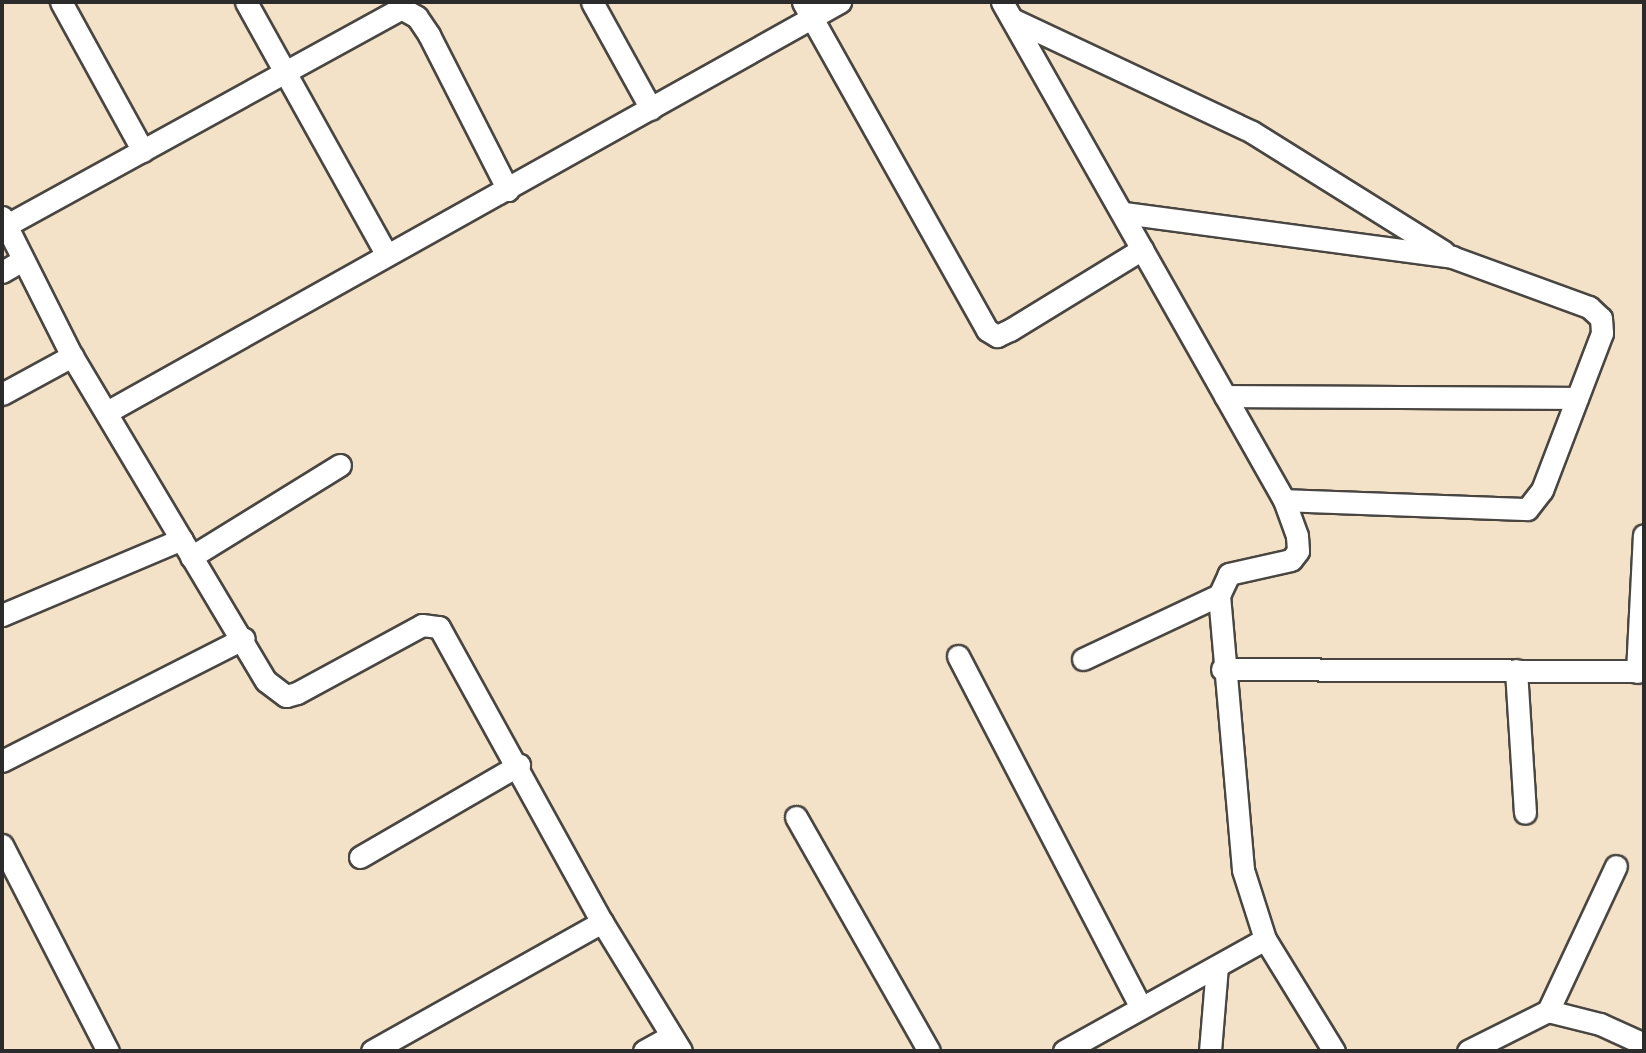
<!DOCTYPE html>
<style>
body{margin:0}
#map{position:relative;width:1646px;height:1053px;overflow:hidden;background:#f3e2c7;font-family:Kalam,sans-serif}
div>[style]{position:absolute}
.roads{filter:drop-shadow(2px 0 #494642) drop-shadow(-2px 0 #494642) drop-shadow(0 2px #494642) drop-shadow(0 -2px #494642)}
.minor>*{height:21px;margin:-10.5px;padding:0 10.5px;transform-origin:10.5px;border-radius:10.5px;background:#fff}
span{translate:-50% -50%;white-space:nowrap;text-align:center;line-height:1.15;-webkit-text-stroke:5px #fdfcf7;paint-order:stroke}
.frame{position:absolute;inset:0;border:4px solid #2b2b2b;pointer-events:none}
</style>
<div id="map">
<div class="roads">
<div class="minor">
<i style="left:61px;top:2px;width:170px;rotate:61.2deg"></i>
<i style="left:246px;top:2px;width:288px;rotate:60.9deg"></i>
<i style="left:592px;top:2px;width:122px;rotate:61.1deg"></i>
<i style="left:803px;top:2px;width:376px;rotate:60.7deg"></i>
<i style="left:987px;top:330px;width:12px;rotate:31deg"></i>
<i style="left:997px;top:336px;width:14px;rotate:-25deg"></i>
<i style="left:1010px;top:330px;width:155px;rotate:-31.5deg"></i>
<i style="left:1002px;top:2px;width:572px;rotate:60.48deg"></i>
<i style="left:1284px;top:500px;width:38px;rotate:70deg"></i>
<i style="left:1297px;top:536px;width:15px;rotate:86deg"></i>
<i style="left:1298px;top:551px;width:11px;rotate:128deg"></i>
<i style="left:1291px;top:560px;width:64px;rotate:167.3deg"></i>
<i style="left:1229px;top:574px;width:23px;rotate:115deg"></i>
<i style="left:1219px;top:595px;width:276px;rotate:85deg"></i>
<i style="left:1243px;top:870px;width:72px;rotate:72.3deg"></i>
<i style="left:1012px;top:19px;width:265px;rotate:25.2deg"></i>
<i style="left:1252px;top:132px;width:226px;rotate:32deg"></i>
<i style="left:1124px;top:213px;width:331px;rotate:7.6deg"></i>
<i style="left:1452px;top:257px;width:146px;rotate:20.1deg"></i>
<i style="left:1589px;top:307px;width:16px;rotate:43deg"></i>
<i style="left:1601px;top:318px;width:15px;rotate:86deg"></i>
<i style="left:1602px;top:333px;width:168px;rotate:110.9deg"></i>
<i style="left:1542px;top:490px;width:24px;rotate:128deg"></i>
<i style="left:1527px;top:509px;width:243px;rotate:-177.9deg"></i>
<i style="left:2px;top:217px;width:156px;rotate:63.3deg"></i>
<i style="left:72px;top:356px;width:378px;rotate:59.2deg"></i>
<i style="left:266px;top:681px;width:25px;rotate:37deg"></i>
<i style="left:286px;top:696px;width:11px;rotate:-15deg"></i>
<i style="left:297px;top:693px;width:142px;rotate:-28.5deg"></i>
<i style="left:422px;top:625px;width:17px;rotate:7deg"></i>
<i style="left:439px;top:627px;width:337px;rotate:61.1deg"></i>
<i style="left:602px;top:922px;width:151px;rotate:58.5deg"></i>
<i style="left:7px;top:225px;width:450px;rotate:-28.8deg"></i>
<i style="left:401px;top:8px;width:18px;rotate:29deg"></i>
<i style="left:417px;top:17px;width:22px;rotate:56deg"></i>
<i style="left:429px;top:35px;width:174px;rotate:63deg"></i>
<i style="left:2px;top:272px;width:24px;rotate:-30deg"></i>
<i style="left:2px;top:394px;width:80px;rotate:-28.5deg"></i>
<i style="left:1225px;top:396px;width:352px;rotate:0.3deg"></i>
<i style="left:107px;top:412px;width:840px;rotate:-29.22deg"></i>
<i style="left:191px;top:557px;width:175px;rotate:-31.7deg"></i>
<i style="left:2px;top:615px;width:195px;rotate:-22.9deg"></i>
<i style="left:958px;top:656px;width:394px;rotate:62.5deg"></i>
<i style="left:1083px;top:659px;width:150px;rotate:-25.2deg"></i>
<i style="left:1222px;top:669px;width:422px;rotate:0.3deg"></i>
<i style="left:1516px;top:670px;width:143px;rotate:86.4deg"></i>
<i style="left:1637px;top:672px;width:137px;rotate:-87.1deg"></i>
<i style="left:2px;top:761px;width:271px;rotate:-26.9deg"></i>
<i style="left:796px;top:817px;width:269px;rotate:60.4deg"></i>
<i style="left:2px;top:845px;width:232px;rotate:62.8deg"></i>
<i style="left:360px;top:857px;width:184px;rotate:-30.1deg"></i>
<i style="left:1548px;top:1011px;width:160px;rotate:-64.9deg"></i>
<i style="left:372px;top:1051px;width:264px;rotate:-29.3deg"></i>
<i style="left:644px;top:1051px;width:31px;rotate:-29deg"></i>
<i style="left:1064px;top:1051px;width:230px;rotate:-29.1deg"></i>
<i style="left:1265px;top:939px;width:132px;rotate:58.4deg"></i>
<i style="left:1210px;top:1051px;width:85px;rotate:-85.3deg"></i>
<i style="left:1468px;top:1051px;width:89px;rotate:-26.6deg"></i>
<i style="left:1548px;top:1011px;width:54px;rotate:14deg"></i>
<i style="left:1600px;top:1024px;width:48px;rotate:24.4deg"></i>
</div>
</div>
<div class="frame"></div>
</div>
